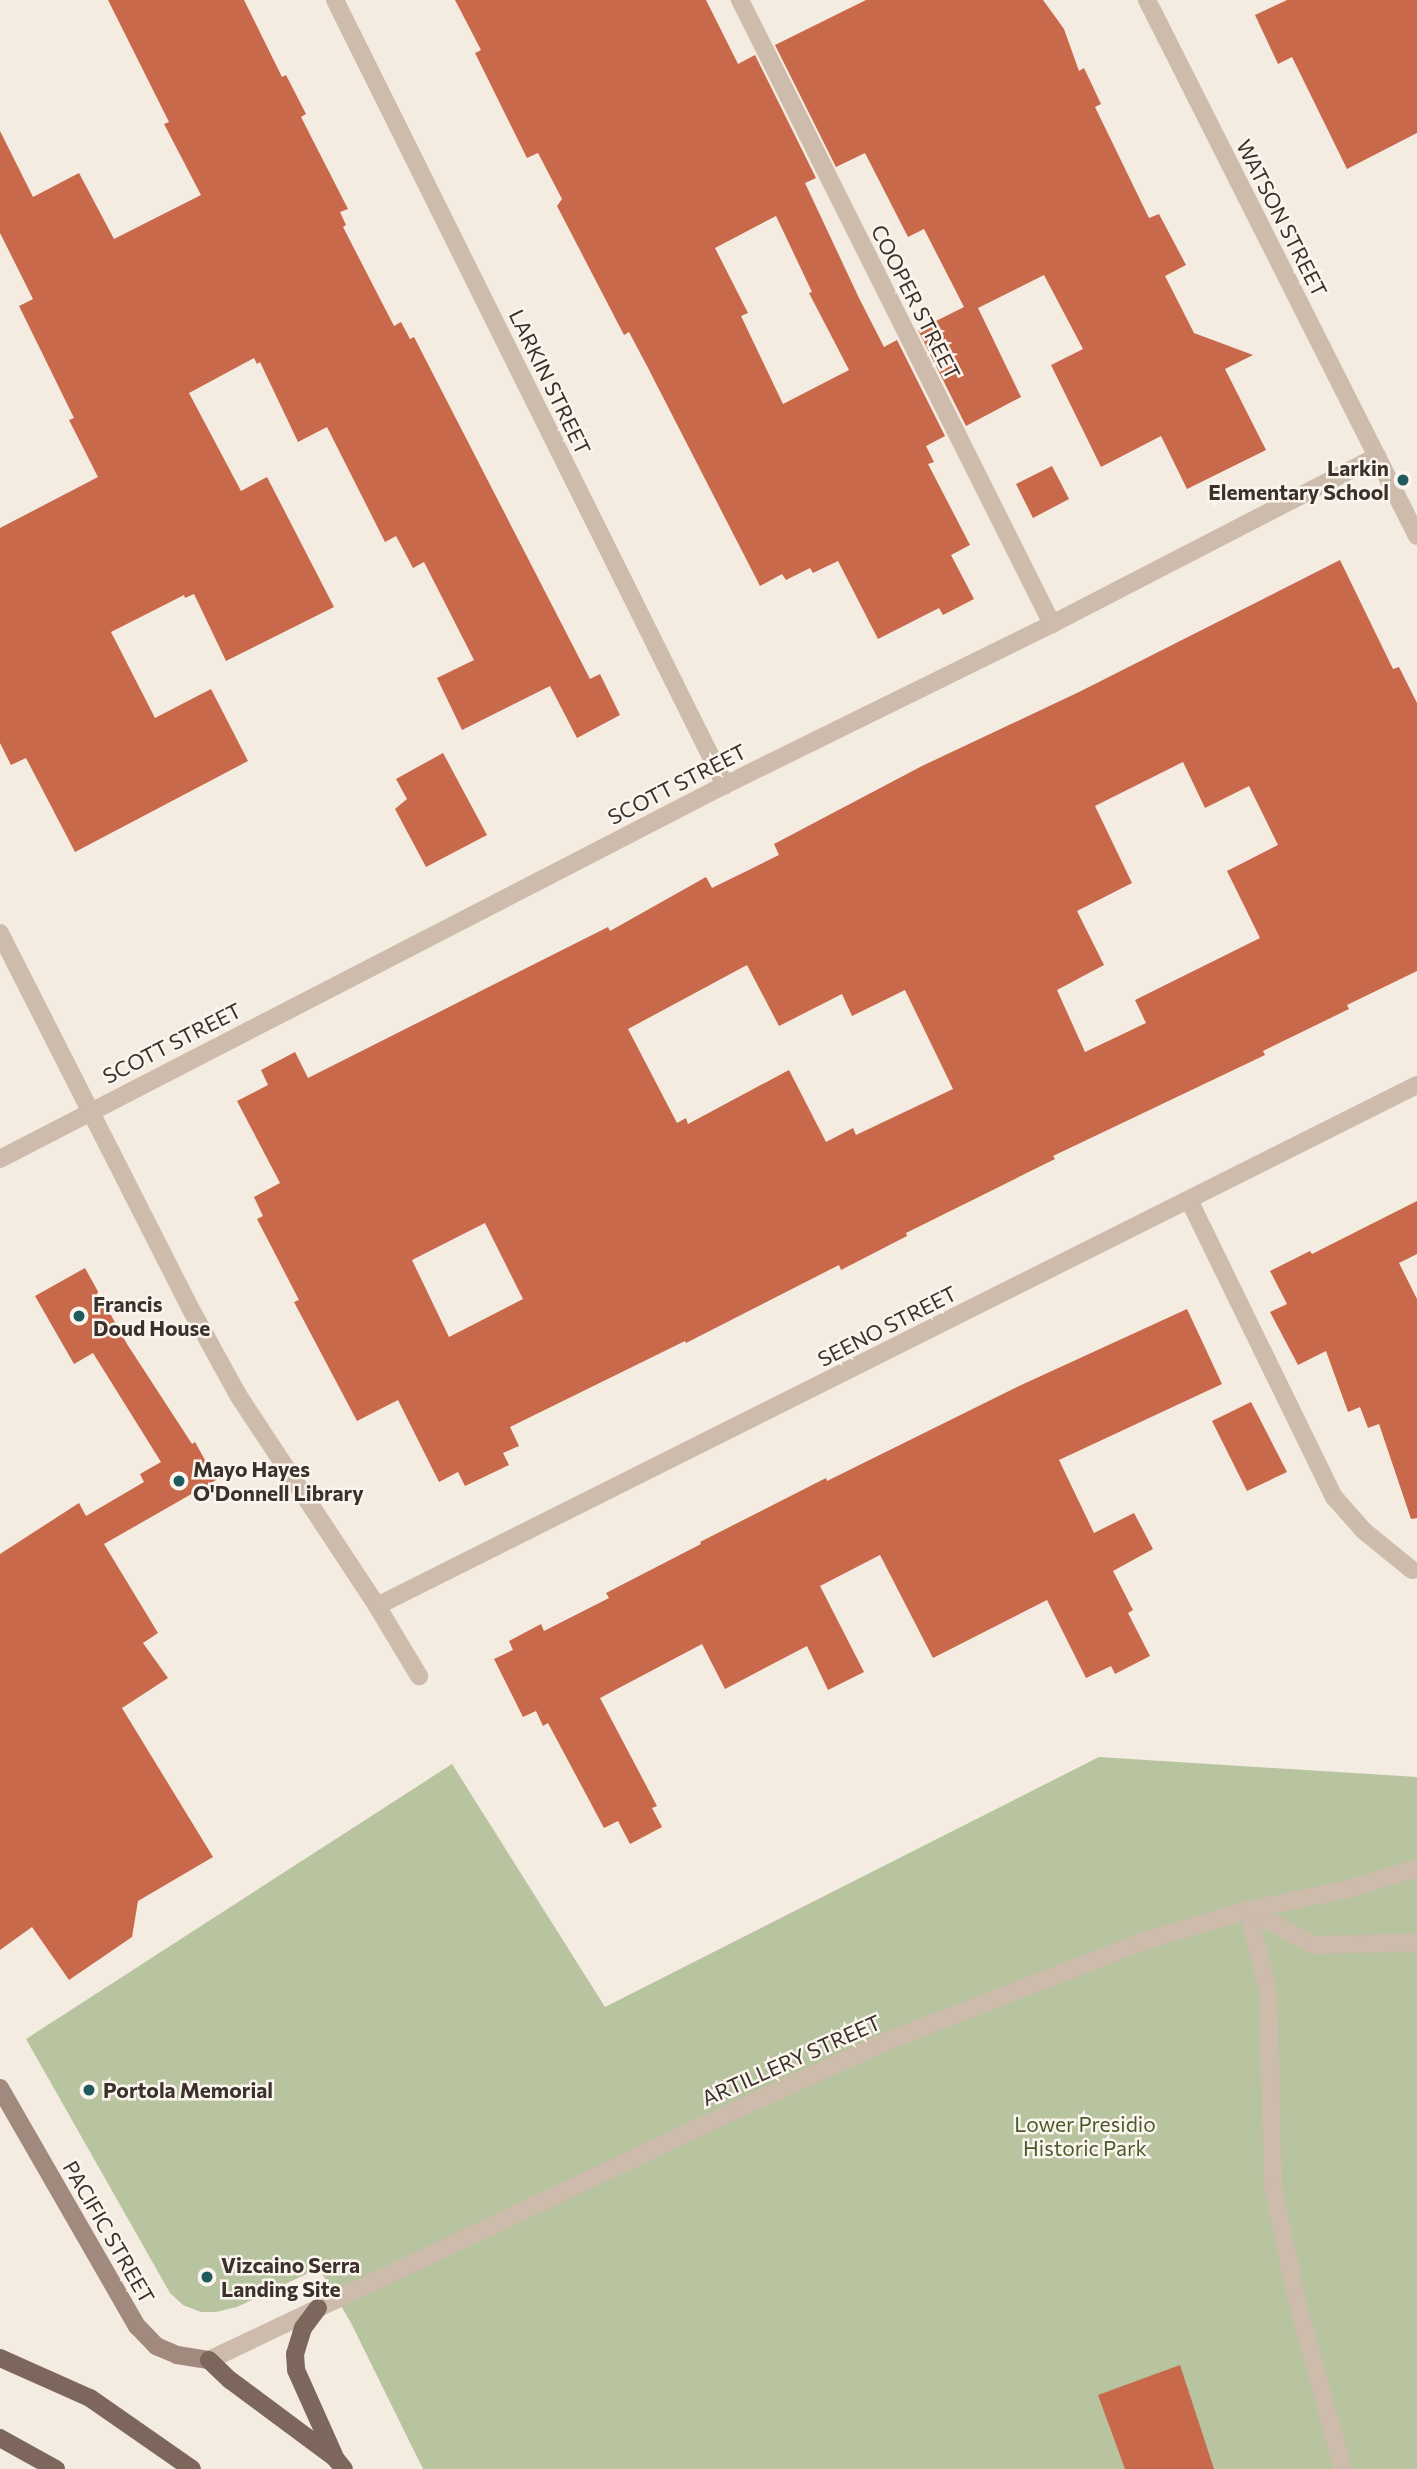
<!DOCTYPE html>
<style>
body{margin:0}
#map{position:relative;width:1417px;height:2469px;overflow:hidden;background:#f4ebe1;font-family:Commissioner,sans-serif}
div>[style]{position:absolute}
.green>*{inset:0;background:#b8c4a0}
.building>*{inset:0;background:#c8694b}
.service>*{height:18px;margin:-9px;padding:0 9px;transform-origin:9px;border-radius:9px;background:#cdbbac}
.minor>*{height:18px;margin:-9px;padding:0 9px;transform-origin:9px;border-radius:9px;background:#cdbbac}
.secondary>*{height:18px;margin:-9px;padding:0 9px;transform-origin:9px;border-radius:9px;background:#a18a7d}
.primary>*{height:18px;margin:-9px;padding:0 9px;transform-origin:9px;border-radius:9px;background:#7d675c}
.dots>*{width:19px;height:19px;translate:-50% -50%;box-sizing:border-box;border:4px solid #fbf5ee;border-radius:50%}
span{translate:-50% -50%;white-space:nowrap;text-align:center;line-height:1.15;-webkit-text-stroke:5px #fbf5ee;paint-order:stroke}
.street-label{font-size:21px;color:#3b302b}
.poi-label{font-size:21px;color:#3b302b;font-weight:700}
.right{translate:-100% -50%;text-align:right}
.left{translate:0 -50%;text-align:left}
.park-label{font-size:21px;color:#4a5a2e}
</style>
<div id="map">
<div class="green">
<i style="clip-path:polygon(1099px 1757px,1417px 1777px,1417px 2469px,423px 2469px,351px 2323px,319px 2268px,237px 2307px,216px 2312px,201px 2312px,183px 2305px,170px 2293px,26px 2039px,452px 1764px,605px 2007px)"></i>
</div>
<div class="building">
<i style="clip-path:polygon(108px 0,244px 0,282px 77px,286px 75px,306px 114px,301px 117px,348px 209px,340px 212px,346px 225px,343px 227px,394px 326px,401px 322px,410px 339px,414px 337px,590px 679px,600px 674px,620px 715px,577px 738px,550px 686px,462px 730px,437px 678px,474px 660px,424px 562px,413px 568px,396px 536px,385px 542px,327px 427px,298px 442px,260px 362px,257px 364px,254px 358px,189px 393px,241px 491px,267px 477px,334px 607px,226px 661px,194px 594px,185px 598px,184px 595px,111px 632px,155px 718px,211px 689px,248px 761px,75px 852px,26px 758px,11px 765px,0 743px,0 528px,98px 477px,69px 420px,74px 418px,19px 306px,33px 299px,0 233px,0 131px,33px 197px,79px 173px,114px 239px,201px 195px,164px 124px,169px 122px)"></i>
<i style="clip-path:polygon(evenodd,455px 0,706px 0,738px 64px,755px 55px,816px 178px,805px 183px,859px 298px,884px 347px,897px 340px,945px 436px,926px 446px,934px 462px,928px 464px,970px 545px,951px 555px,974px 599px,943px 615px,939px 608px,878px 639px,838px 561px,813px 573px,810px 568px,786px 580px,782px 574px,760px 586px,647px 366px,629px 332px,624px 335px,557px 206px,562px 199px,538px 153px,527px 158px,475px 53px,481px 50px,455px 0,776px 216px,812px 292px,809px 293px,849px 370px,783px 404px,741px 316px,748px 313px,715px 248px,776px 216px)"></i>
<i style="clip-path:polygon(866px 0,1043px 0,1064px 29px,1079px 71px,1084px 68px,1101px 104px,1095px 107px,1149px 218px,1159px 214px,1186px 265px,1165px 276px,1194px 333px,1253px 355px,1225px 369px,1266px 450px,1187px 489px,1161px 436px,1101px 467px,1051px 365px,1083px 349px,1044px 275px,978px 308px,1021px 397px,966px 426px,918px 330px,964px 307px,924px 229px,908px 237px,865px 153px,836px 167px,775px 45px)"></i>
<i style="clip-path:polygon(1287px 0,1417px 0,1417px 133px,1347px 169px,1292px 57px,1278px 64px,1255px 15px)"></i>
<i style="clip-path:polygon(1052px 466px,1069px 499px,1033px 518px,1016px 484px)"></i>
<i style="clip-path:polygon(evenodd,1340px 560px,1393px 669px,1399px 667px,1417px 703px,1417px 971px,1347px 1005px,1349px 1009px,1263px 1051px,1265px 1055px,1053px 1156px,1055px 1159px,906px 1233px,907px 1236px,841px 1270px,839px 1265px,686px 1343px,685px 1341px,510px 1427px,519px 1446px,503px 1453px,509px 1465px,465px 1486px,458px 1472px,439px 1482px,398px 1400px,357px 1421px,294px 1302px,299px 1300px,257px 1219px,263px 1216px,254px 1197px,280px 1183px,237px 1101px,268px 1085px,261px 1070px,295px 1052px,308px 1078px,608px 927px,610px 931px,706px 877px,712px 888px,779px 855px,774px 844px,922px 766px,1079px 692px,1340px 560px,1183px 762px,1205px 808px,1249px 786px,1278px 845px,1227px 871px,1260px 938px,1135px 1000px,1146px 1023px,1085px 1052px,1057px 990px,1104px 965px,1077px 911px,1132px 883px,1095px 806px,1183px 762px,1340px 560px,747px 965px,779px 1026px,842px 994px,852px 1016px,905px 990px,953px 1089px,856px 1135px,853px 1128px,826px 1142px,789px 1070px,688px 1124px,686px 1118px,677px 1123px,628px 1029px,747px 965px,1340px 560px,485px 1223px,523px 1299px,449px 1337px,412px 1260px,485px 1223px)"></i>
<i style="clip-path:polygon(443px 753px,487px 835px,426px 867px,395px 809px,407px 799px,396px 779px)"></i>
<i style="clip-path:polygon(1417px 1201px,1417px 1254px,1399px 1263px,1417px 1299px,1417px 1518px,1411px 1519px,1379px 1424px,1368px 1428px,1360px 1407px,1348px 1412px,1326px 1351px,1298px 1365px,1270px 1312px,1287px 1304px,1270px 1271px,1310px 1251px,1312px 1254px)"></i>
<i style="clip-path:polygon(85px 1268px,127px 1344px,192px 1444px,195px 1442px,216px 1480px,104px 1544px,158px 1633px,143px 1643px,168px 1678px,122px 1708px,213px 1857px,138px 1901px,132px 1937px,69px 1980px,32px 1927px,0 1950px,0 1554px,79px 1503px,86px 1516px,144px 1482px,140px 1474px,161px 1462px,93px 1353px,74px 1364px,35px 1296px)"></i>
<i style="clip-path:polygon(1187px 1309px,1222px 1384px,1059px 1460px,1094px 1533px,1134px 1513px,1153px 1549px,1113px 1571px,1133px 1610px,1128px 1613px,1150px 1656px,1115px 1674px,1111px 1666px,1086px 1678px,1047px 1600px,933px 1658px,880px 1555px,820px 1586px,864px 1672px,828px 1690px,807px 1646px,725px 1689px,702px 1644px,600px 1698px,657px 1806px,652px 1808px,662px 1827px,630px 1844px,618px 1821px,604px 1828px,548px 1723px,543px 1726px,536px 1711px,523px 1717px,494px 1659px,513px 1650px,509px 1641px,541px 1624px,544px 1631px,609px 1598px,606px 1593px,701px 1544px,700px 1542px,826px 1478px,827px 1481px,1019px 1386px)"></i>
<i style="clip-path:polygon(1251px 1402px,1287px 1472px,1247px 1491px,1212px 1421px)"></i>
<i style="clip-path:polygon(1180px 2365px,1214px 2469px,1125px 2469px,1098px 2395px)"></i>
</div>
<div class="service">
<i style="left:1348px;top:1889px;width:72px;rotate:-16.9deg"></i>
<i style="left:1355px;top:1944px;width:62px;rotate:-1.8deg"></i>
</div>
<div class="minor">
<i style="left:335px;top:0;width:877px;rotate:63.58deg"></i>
<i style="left:740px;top:0;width:698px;rotate:63.43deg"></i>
<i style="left:1147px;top:0;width:600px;rotate:63.26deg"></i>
<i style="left:0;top:933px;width:426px;rotate:63.1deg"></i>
<i style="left:193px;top:1313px;width:94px;rotate:61.2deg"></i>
<i style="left:238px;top:1395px;width:253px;rotate:56.6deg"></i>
<i style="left:377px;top:1606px;width:82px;rotate:59deg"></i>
<i style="left:0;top:1159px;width:816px;rotate:-27.29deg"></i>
<i style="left:725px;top:785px;width:364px;rotate:-26.2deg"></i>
<i style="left:1052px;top:624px;width:366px;rotate:-27.3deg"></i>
<i style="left:1189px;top:1200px;width:331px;rotate:64deg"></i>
<i style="left:1334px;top:1497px;width:45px;rotate:48.6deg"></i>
<i style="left:1364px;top:1531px;width:62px;rotate:39.1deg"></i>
<i style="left:377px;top:1606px;width:1163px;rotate:-26.61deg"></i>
<i style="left:1248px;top:1910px;width:82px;rotate:76deg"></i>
<i style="left:1268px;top:1990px;width:197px;rotate:88.5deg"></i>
<i style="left:1273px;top:2187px;width:116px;rotate:78.1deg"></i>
<i style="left:1297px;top:2301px;width:174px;rotate:74.7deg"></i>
<i style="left:1248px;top:1910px;width:75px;rotate:27.9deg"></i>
<i style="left:1314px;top:1945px;width:41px;rotate:-1.4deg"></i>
<i style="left:209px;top:2360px;width:592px;rotate:-25.4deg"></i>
<i style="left:744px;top:2106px;width:155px;rotate:-24.4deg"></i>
<i style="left:885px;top:2042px;width:275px;rotate:-21.3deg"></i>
<i style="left:1141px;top:1942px;width:112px;rotate:-16.7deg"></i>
<i style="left:1248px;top:1910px;width:102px;rotate:-11.9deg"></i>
</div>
<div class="secondary">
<i style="left:0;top:2088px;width:275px;rotate:60.1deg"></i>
<i style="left:137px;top:2326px;width:28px;rotate:46deg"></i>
<i style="left:156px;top:2346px;width:23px;rotate:23deg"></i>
<i style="left:177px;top:2355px;width:32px;rotate:9deg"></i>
</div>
<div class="primary">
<i style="left:318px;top:2308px;width:25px;rotate:127deg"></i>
<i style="left:303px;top:2328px;width:27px;rotate:107deg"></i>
<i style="left:295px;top:2354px;width:16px;rotate:86deg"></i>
<i style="left:296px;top:2370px;width:93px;rotate:65.9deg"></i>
<i style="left:0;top:2358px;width:98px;rotate:24deg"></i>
<i style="left:90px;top:2398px;width:124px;rotate:34.8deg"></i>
<i style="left:209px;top:2360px;width:29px;rotate:44deg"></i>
<i style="left:230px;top:2380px;width:131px;rotate:36.6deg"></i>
<i style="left:335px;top:2458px;width:14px;rotate:51deg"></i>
<i style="left:0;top:2438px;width:64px;rotate:29deg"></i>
</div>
<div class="dots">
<i style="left:1403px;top:480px;background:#1f5a5e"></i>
<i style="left:79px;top:1316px;background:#1f5a5e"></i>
<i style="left:179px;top:1481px;background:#1f5a5e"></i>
<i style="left:89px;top:2090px;background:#1f5a5e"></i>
<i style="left:207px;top:2277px;background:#1f5a5e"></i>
</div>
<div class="street-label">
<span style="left:1282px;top:218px;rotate:63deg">WATSON STREET</span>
<span style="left:916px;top:302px;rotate:63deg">COOPER STREET</span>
<span style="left:550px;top:382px;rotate:64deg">LARKIN STREET</span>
<span style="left:677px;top:784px;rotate:-27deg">SCOTT STREET</span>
<span style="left:172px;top:1043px;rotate:-27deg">SCOTT STREET</span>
<span style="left:887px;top:1326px;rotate:-27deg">SEENO STREET</span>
<span style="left:791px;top:2060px;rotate:-24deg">ARTILLERY STREET</span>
<span style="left:109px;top:2232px;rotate:60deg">PACIFIC STREET</span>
</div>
<div class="poi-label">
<span class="right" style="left:1389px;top:480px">Larkin<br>Elementary School</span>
<span class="left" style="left:93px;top:1316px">Francis<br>Doud House</span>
<span class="left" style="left:193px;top:1481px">Mayo Hayes<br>O'Donnell Library</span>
<span class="left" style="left:103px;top:2090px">Portola Memorial</span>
<span class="left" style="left:221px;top:2277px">Vizcaino Serra<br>Landing Site</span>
</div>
<div class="park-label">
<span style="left:1085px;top:2136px">Lower Presidio<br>Historic Park</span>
</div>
</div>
